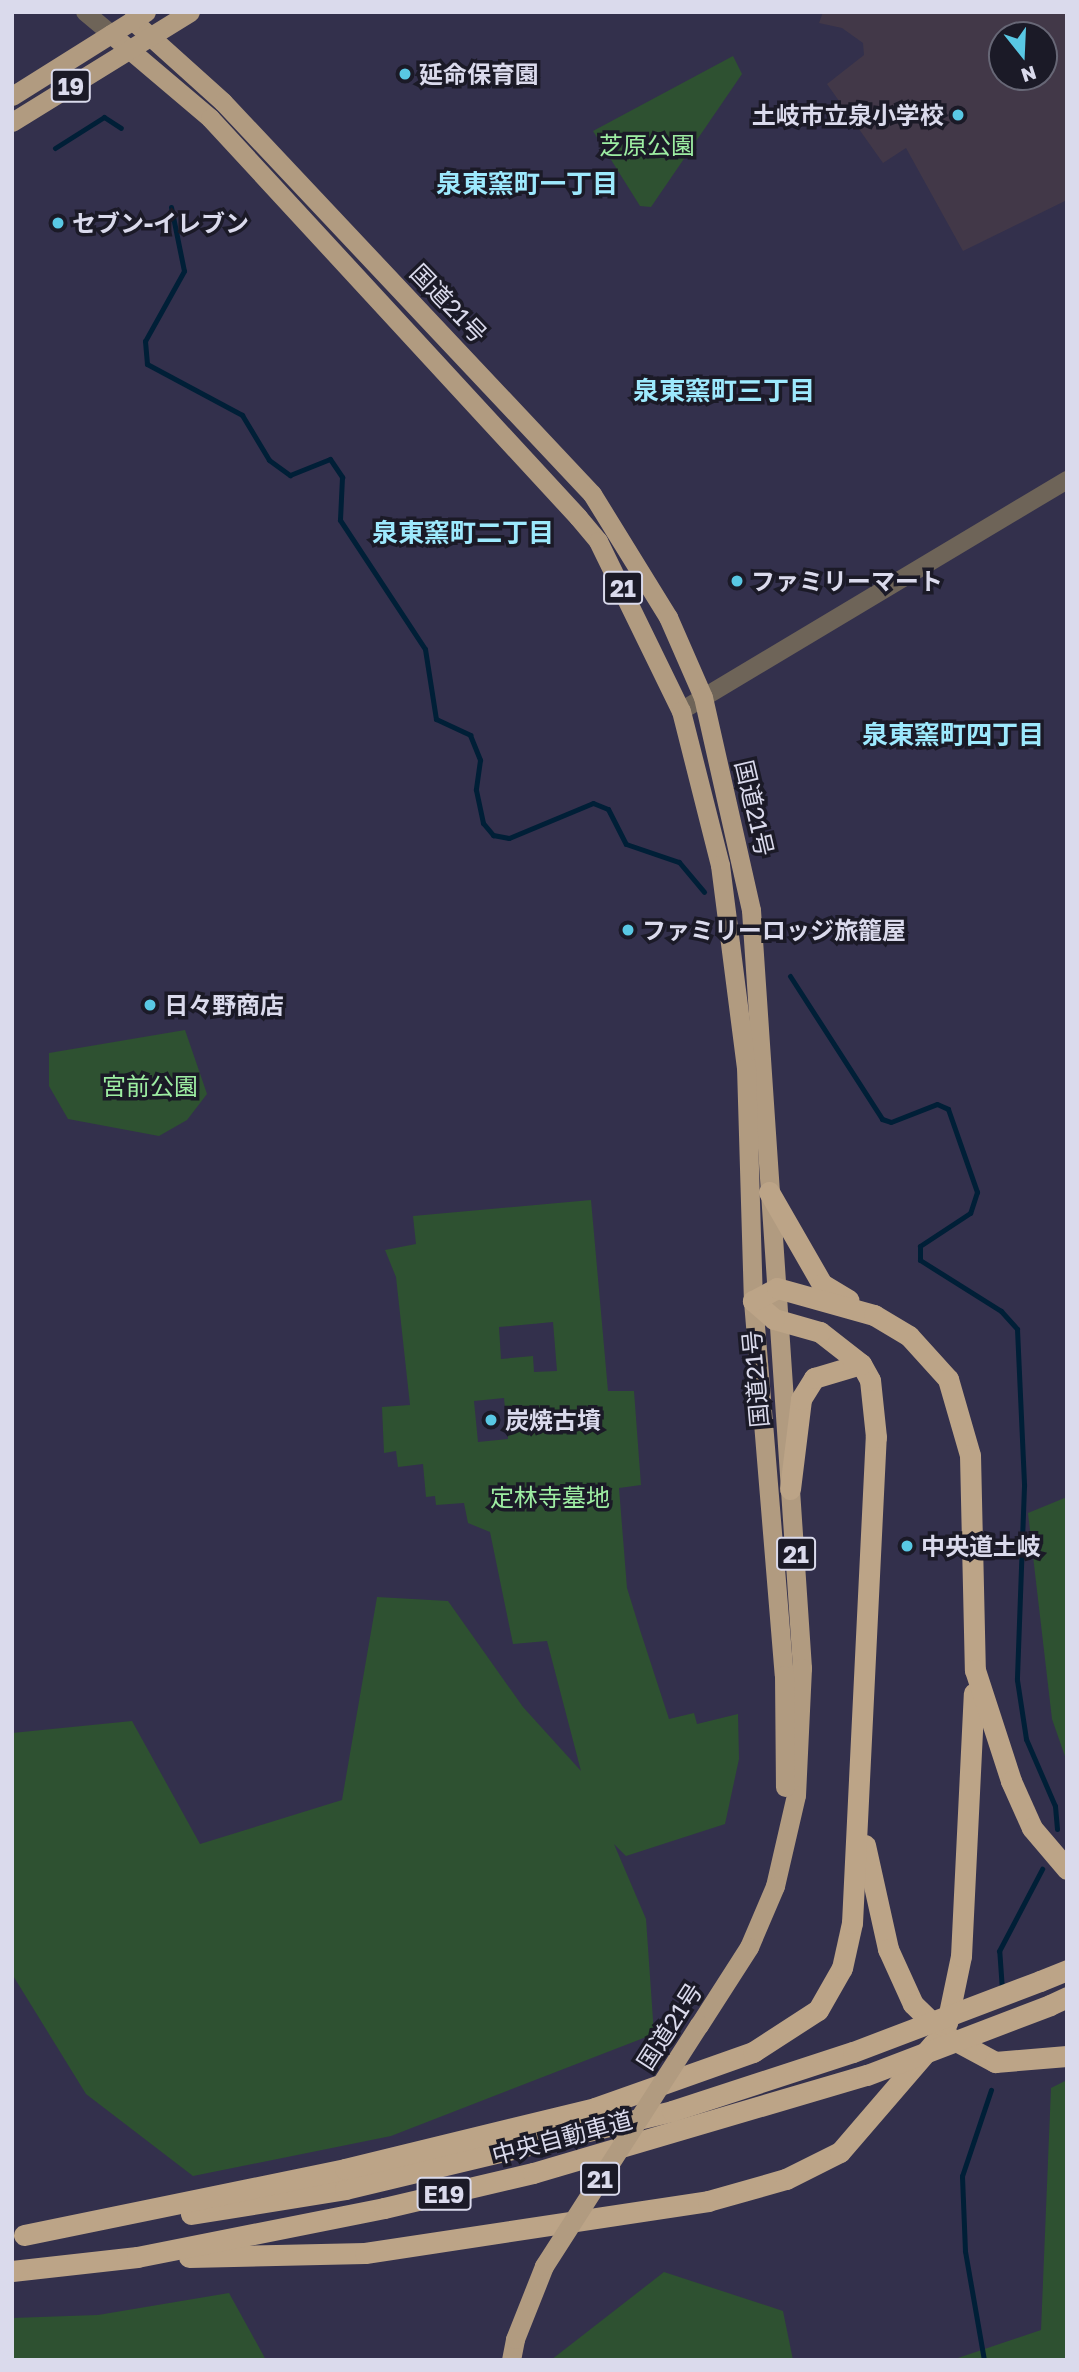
<!DOCTYPE html>
<meta charset="utf-8">
<style>
body{margin:0}
#map{position:relative;width:1079px;height:2372px;overflow:hidden;background:#33304c;font-family:"Golos Text","Noto Sans JP",sans-serif}
div>[style]{position:absolute}
.education>*{inset:0;background:#423848}
.green>*{inset:0;background:#2e5131}
.stream>*{height:5px;margin:-2.5px;padding:0 2.5px;transform-origin:2.5px;border-radius:2.5px;background:#001f37}
.tertiary>*{height:18px;margin:-9px;padding:0 9px;transform-origin:9px;border-radius:9px;background:#6e6458}
.trunk>*{height:19px;margin:-9.5px;padding:0 9.5px;transform-origin:9.5px;border-radius:9.5px;background:#b19b80}
.motorway>*{height:21px;margin:-10.5px;padding:0 10.5px;transform-origin:10.5px;border-radius:10.5px;background:#bca487}
.trunk-bridge>*{height:19px;margin:-9.5px;padding:0 9.5px;transform-origin:9.5px;border-radius:9.5px;background:#b19b80}
.motorway-bridge>*{height:21px;margin:-10.5px;padding:0 10.5px;transform-origin:10.5px;border-radius:10.5px;background:#bca487}
.dots>*{width:19px;height:19px;translate:-50% -50%;box-sizing:border-box;border:4px solid #1b1a27;border-radius:50%}
span{translate:-50% -50%;white-space:nowrap;text-align:center;line-height:1.15;-webkit-text-stroke:7px #1b1a27;paint-order:stroke}
.shield-label span{padding:2px 5px;background:#1b1a27;border:2px solid;border-radius:5px;-webkit-text-stroke-width:0}
.shield-label{font-size:23px;color:#dadaec;font-weight:700}
.poi-label{font-size:24px;color:#dadaec;font-weight:700}
.left{translate:0 -50%;text-align:left}
.right{translate:-100% -50%;text-align:right}
.park-label{font-size:24px;color:#9deda2}
.street-label{font-size:24px;color:#dadaec}
.neighbourhood-label{font-size:26px;color:#9de9fd;font-weight:700}
.frame{position:absolute;inset:0;border:14px solid #dadaec;pointer-events:none}
.north{position:absolute;left:988px;top:21px;width:70px;height:70px;box-sizing:border-box;background:#1b1a27;border:2px solid #676776;border-radius:50%;rotate:162deg;font-size:19px;font-weight:700;line-height:28px;text-align:center;color:#dadaec}
.north::after{content:'';display:block;margin:auto;width:24px;height:32px;background:#59c8e4;clip-path:polygon(50% 0,100% 100%,50% 72%,0 100%)}
</style>
<div id="map">
<div class="education">
<i style="clip-path:polygon(evenodd,823px 12px,1067px 12px,1067px 200px,963px 251px,906px 148px,883px 163px,827px 84px,864px 55px,863px 43px,842px 28px,819px 23px,823px 12px,1002px 35px,1044px 35px,1044px 77px,1002px 77px,1002px 35px)"></i>
</div>
<div class="green">
<i style="clip-path:polygon(733px 56px,742px 74px,651px 207px,640px 206px,593px 131px)"></i>
<i style="clip-path:polygon(185px 1030px,207px 1094px,187px 1120px,159px 1136px,68px 1119px,49px 1086px,49px 1053px)"></i>
<i style="clip-path:polygon(evenodd,591px 1200px,608px 1391px,634px 1391px,641px 1485px,619px 1488px,627px 1588px,640px 1630px,669px 1719px,694px 1713px,697px 1724px,738px 1714px,739px 1759px,725px 1824px,626px 1856px,614px 1844px,646px 1919px,654px 2034px,391px 2136px,193px 2176px,86px 2094px,12px 1974px,12px 1733px,132px 1721px,200px 1844px,342px 1800px,377px 1597px,448px 1601px,523px 1707px,581px 1771px,547px 1641px,513px 1644px,490px 1532px,468px 1523px,464px 1503px,436px 1505px,435px 1496px,426px 1497px,423px 1464px,398px 1467px,396px 1451px,384px 1453px,382px 1407px,410px 1405px,396px 1277px,385px 1250px,416px 1244px,413px 1216px,591px 1200px,553px 1322px,557px 1371px,534px 1372px,533px 1356px,501px 1359px,499px 1327px,553px 1322px,591px 1200px,504px 1398px,508px 1439px,478px 1442px,474px 1401px,504px 1398px)"></i>
<i style="clip-path:polygon(1067px 1497px,1067px 1762px,1052px 1719px,1028px 1513px)"></i>
<i style="clip-path:polygon(1067px 2080px,1067px 2360px,952px 2360px,1041px 2330px,1051px 2088px)"></i>
<i style="clip-path:polygon(664px 2272px,783px 2311px,793px 2360px,551px 2360px)"></i>
<i style="clip-path:polygon(229px 2293px,266px 2360px,12px 2360px,12px 2318px,98px 2315px)"></i>
</div>
<div class="stream">
<i style="left:55px;top:148px;width:58px;rotate:-32.3deg"></i>
<i style="left:104px;top:117px;width:20px;rotate:33deg"></i>
<i style="left:171px;top:207px;width:65px;rotate:78.5deg"></i>
<i style="left:184px;top:271px;width:80px;rotate:119.1deg"></i>
<i style="left:145px;top:341px;width:23px;rotate:85deg"></i>
<i style="left:147px;top:364px;width:108px;rotate:28.2deg"></i>
<i style="left:242px;top:415px;width:52px;rotate:59deg"></i>
<i style="left:269px;top:460px;width:26px;rotate:36deg"></i>
<i style="left:290px;top:475px;width:43px;rotate:-21.8deg"></i>
<i style="left:330px;top:459px;width:22px;rotate:56deg"></i>
<i style="left:342px;top:477px;width:43px;rotate:92.7deg"></i>
<i style="left:340px;top:520px;width:154px;rotate:56.6deg"></i>
<i style="left:425px;top:649px;width:71px;rotate:81.1deg"></i>
<i style="left:436px;top:719px;width:38px;rotate:25deg"></i>
<i style="left:470px;top:735px;width:27px;rotate:68deg"></i>
<i style="left:480px;top:760px;width:30px;rotate:98deg"></i>
<i style="left:476px;top:790px;width:34px;rotate:78deg"></i>
<i style="left:483px;top:823px;width:16px;rotate:50deg"></i>
<i style="left:493px;top:835px;width:16px;rotate:11deg"></i>
<i style="left:509px;top:838px;width:91px;rotate:-22.6deg"></i>
<i style="left:593px;top:803px;width:16px;rotate:22deg"></i>
<i style="left:608px;top:809px;width:39px;rotate:63deg"></i>
<i style="left:626px;top:844px;width:56px;rotate:18.8deg"></i>
<i style="left:679px;top:862px;width:39px;rotate:50deg"></i>
<i style="left:790px;top:976px;width:170px;rotate:57.2deg"></i>
<i style="left:882px;top:1119px;width:9px;rotate:18deg"></i>
<i style="left:891px;top:1122px;width:49px;rotate:-21.4deg"></i>
<i style="left:937px;top:1104px;width:12px;rotate:24deg"></i>
<i style="left:948px;top:1109px;width:88px;rotate:70.7deg"></i>
<i style="left:977px;top:1192px;width:22px;rotate:108deg"></i>
<i style="left:970px;top:1213px;width:60px;rotate:146.6deg"></i>
<i style="left:920px;top:1246px;width:14px;rotate:90deg"></i>
<i style="left:920px;top:1260px;width:96px;rotate:32.2deg"></i>
<i style="left:1001px;top:1311px;width:24px;rotate:48deg"></i>
<i style="left:1017px;top:1329px;width:157px;rotate:87.4deg"></i>
<i style="left:1024px;top:1486px;width:194px;rotate:92.1deg"></i>
<i style="left:1017px;top:1680px;width:60px;rotate:81.3deg"></i>
<i style="left:1026px;top:1739px;width:73px;rotate:66.6deg"></i>
<i style="left:1055px;top:1806px;width:23px;rotate:85deg"></i>
<i style="left:1002px;top:1990px;width:39px;rotate:-94deg"></i>
<i style="left:999px;top:1951px;width:93px;rotate:-62.3deg"></i>
<i style="left:984px;top:2360px;width:111px;rotate:-99.9deg"></i>
<i style="left:965px;top:2251px;width:75px;rotate:-92.3deg"></i>
<i style="left:962px;top:2176px;width:91px;rotate:-71.4deg"></i>
</div>
<div class="tertiary">
<i style="left:85px;top:12px;width:34px;rotate:40deg"></i>
<i style="left:681px;top:711px;width:450px;rotate:-30.9deg"></i>
</div>
<div class="trunk">
<i style="left:132px;top:20px;width:122px;rotate:42deg"></i>
<i style="left:223px;top:102px;width:538px;rotate:46.73deg"></i>
<i style="left:592px;top:494px;width:145px;rotate:58.3deg"></i>
<i style="left:668px;top:617px;width:87px;rotate:66.4deg"></i>
<i style="left:703px;top:697px;width:218px;rotate:77.3deg"></i>
<i style="left:751px;top:910px;width:760px;rotate:86.15deg"></i>
<i style="left:802px;top:1668px;width:127px;rotate:92.7deg"></i>
<i style="left:796px;top:1795px;width:93px;rotate:103deg"></i>
<i style="left:775px;top:1886px;width:66px;rotate:113.1deg"></i>
<i style="left:749px;top:1947px;width:93px;rotate:122.7deg"></i>
<i style="left:111px;top:34px;width:130px;rotate:40.3deg"></i>
<i style="left:210px;top:118px;width:543px;rotate:47.31deg"></i>
<i style="left:578px;top:517px;width:31px;rotate:50deg"></i>
<i style="left:598px;top:541px;width:189px;rotate:64deg"></i>
<i style="left:681px;top:711px;width:159px;rotate:75.8deg"></i>
<i style="left:720px;top:865px;width:204px;rotate:82.7deg"></i>
<i style="left:746px;top:1067px;width:234px;rotate:88.3deg"></i>
<i style="left:753px;top:1301px;width:375px;rotate:85.3deg"></i>
<i style="left:784px;top:1675px;width:112px;rotate:89.5deg"></i>
<i style="left:12px;top:96px;width:158px;rotate:-32.1deg"></i>
<i style="left:12px;top:122px;width:209px;rotate:-31.7deg"></i>
<i style="left:511px;top:2360px;width:21px;rotate:-79deg"></i>
</div>
<div class="motorway">
<i style="left:769px;top:1192px;width:106px;rotate:60.1deg"></i>
<i style="left:822px;top:1284px;width:31px;rotate:31deg"></i>
<i style="left:790px;top:1489px;width:91px;rotate:-83deg"></i>
<i style="left:801px;top:1399px;width:25px;rotate:-58deg"></i>
<i style="left:814px;top:1378px;width:49px;rotate:-16.6deg"></i>
<i style="left:865px;top:1845px;width:107px;rotate:77.5deg"></i>
<i style="left:888px;top:1949px;width:60px;rotate:65.6deg"></i>
<i style="left:913px;top:2004px;width:45px;rotate:44.1deg"></i>
<i style="left:945px;top:2035px;width:57px;rotate:28.4deg"></i>
<i style="left:995px;top:2062px;width:72px;rotate:-4.8deg"></i>
<i style="left:1040px;top:1981px;width:29px;rotate:-22deg"></i>
<i style="left:1050px;top:2005px;width:19px;rotate:-25deg"></i>
<i style="left:947px;top:2023px;width:68px;rotate:-78.2deg"></i>
<i style="left:961px;top:1956px;width:263px;rotate:-87.2deg"></i>
<i style="left:191px;top:2214px;width:156px;rotate:-9.2deg"></i>
<i style="left:345px;top:2189px;width:336px;rotate:-13.4deg"></i>
<i style="left:672px;top:2111px;width:190px;rotate:-18.1deg"></i>
<i style="left:24px;top:2235px;width:328px;rotate:-11.6deg"></i>
<i style="left:345px;top:2169px;width:257px;rotate:-13.7deg"></i>
<i style="left:595px;top:2108px;width:168px;rotate:-19.5deg"></i>
<i style="left:753px;top:2052px;width:77px;rotate:-32.9deg"></i>
<i style="left:818px;top:2010px;width:48px;rotate:-60.3deg"></i>
<i style="left:842px;top:1968px;width:46px;rotate:-77.5deg"></i>
<i style="left:852px;top:1923px;width:487px;rotate:-87.2deg"></i>
<i style="left:876px;top:1437px;width:57px;rotate:-96deg"></i>
<i style="left:870px;top:1380px;width:18px;rotate:-119deg"></i>
<i style="left:861px;top:1364px;width:52px;rotate:-142deg"></i>
<i style="left:820px;top:1332px;width:48px;rotate:-164.2deg"></i>
<i style="left:774px;top:1319px;width:28px;rotate:-139deg"></i>
<i style="left:753px;top:1301px;width:27px;rotate:-28deg"></i>
<i style="left:777px;top:1288px;width:101px;rotate:15.6deg"></i>
<i style="left:874px;top:1315px;width:41px;rotate:31deg"></i>
<i style="left:909px;top:1336px;width:58px;rotate:47.8deg"></i>
<i style="left:948px;top:1379px;width:79px;rotate:73.9deg"></i>
<i style="left:970px;top:1455px;width:215px;rotate:88.7deg"></i>
<i style="left:975px;top:1670px;width:117px;rotate:72deg"></i>
<i style="left:1011px;top:1781px;width:51px;rotate:65.9deg"></i>
<i style="left:1032px;top:1828px;width:54px;rotate:49.5deg"></i>
<i style="left:189px;top:2257px;width:176px;rotate:-1.3deg"></i>
<i style="left:365px;top:2253px;width:347px;rotate:-8.6deg"></i>
<i style="left:708px;top:2201px;width:81px;rotate:-15.8deg"></i>
<i style="left:786px;top:2179px;width:60px;rotate:-26.6deg"></i>
<i style="left:840px;top:2152px;width:143px;rotate:-49.3deg"></i>
<i style="left:12px;top:2271px;width:126px;rotate:-6.4deg"></i>
<i style="left:137px;top:2257px;width:252px;rotate:-11.2deg"></i>
<i style="left:384px;top:2208px;width:153px;rotate:-13.2deg"></i>
<i style="left:533px;top:2173px;width:348px;rotate:-16.4deg"></i>
</div>
<div class="trunk-bridge">
<i style="left:515px;top:2339px;width:79px;rotate:-68.3deg"></i>
<i style="left:544px;top:2266px;width:287px;rotate:-57.3deg"></i>
</div>
<div class="motorway-bridge">
<i style="left:853px;top:2052px;width:200px;rotate:-20.8deg"></i>
<i style="left:867px;top:2075px;width:196px;rotate:-20.9deg"></i>
</div>
<div class="dots">
<i style="left:405px;top:74px;background:#59c8e4"></i>
<i style="left:958px;top:115px;background:#59c8e4"></i>
<i style="left:58px;top:223px;background:#59c8e4"></i>
<i style="left:737px;top:581px;background:#59c8e4"></i>
<i style="left:628px;top:930px;background:#59c8e4"></i>
<i style="left:150px;top:1005px;background:#59c8e4"></i>
<i style="left:491px;top:1420px;background:#59c8e4"></i>
<i style="left:907px;top:1546px;background:#59c8e4"></i>
</div>
<div class="shield-label">
<span style="left:71px;top:86px">19</span>
<span style="left:623px;top:588px">21</span>
<span style="left:796px;top:1554px">21</span>
<span style="left:600px;top:2179px">21</span>
<span style="left:444px;top:2194px">E19</span>
</div>
<div class="poi-label">
<span class="left" style="left:419px;top:74px">延命保育園</span>
<span class="right" style="left:944px;top:115px">土岐市立泉小学校</span>
<span class="left" style="left:72px;top:223px">セブン-イレブン</span>
<span class="left" style="left:751px;top:581px">ファミリーマート</span>
<span class="left" style="left:642px;top:930px">ファミリーロッジ旅籠屋</span>
<span class="left" style="left:164px;top:1005px">日々野商店</span>
<span class="left" style="left:505px;top:1420px">炭焼古墳</span>
<span class="left" style="left:921px;top:1546px">中央道土岐</span>
</div>
<div class="park-label">
<span style="left:647px;top:145px">芝原公園</span>
<span style="left:150px;top:1086px">宮前公園</span>
<span style="left:550px;top:1497px">定林寺墓地</span>
</div>
<div class="street-label">
<span style="left:449px;top:303px;rotate:46deg">国道21号</span>
<span style="left:755px;top:808px;rotate:77deg">国道21号</span>
<span style="left:755px;top:1379px;rotate:-95deg">国道21号</span>
<span style="left:669px;top:2026px;rotate:-57deg">国道21号</span>
<span style="left:562px;top:2137px;rotate:-15deg">中央自動車道</span>
</div>
<div class="neighbourhood-label">
<span style="left:527px;top:184px">泉東窯町一丁目</span>
<span style="left:724px;top:391px">泉東窯町三丁目</span>
<span style="left:463px;top:533px">泉東窯町二丁目</span>
<span style="left:953px;top:735px">泉東窯町四丁目</span>
</div>
<div class="frame"></div>
<div class="north">N</div>
</div>
